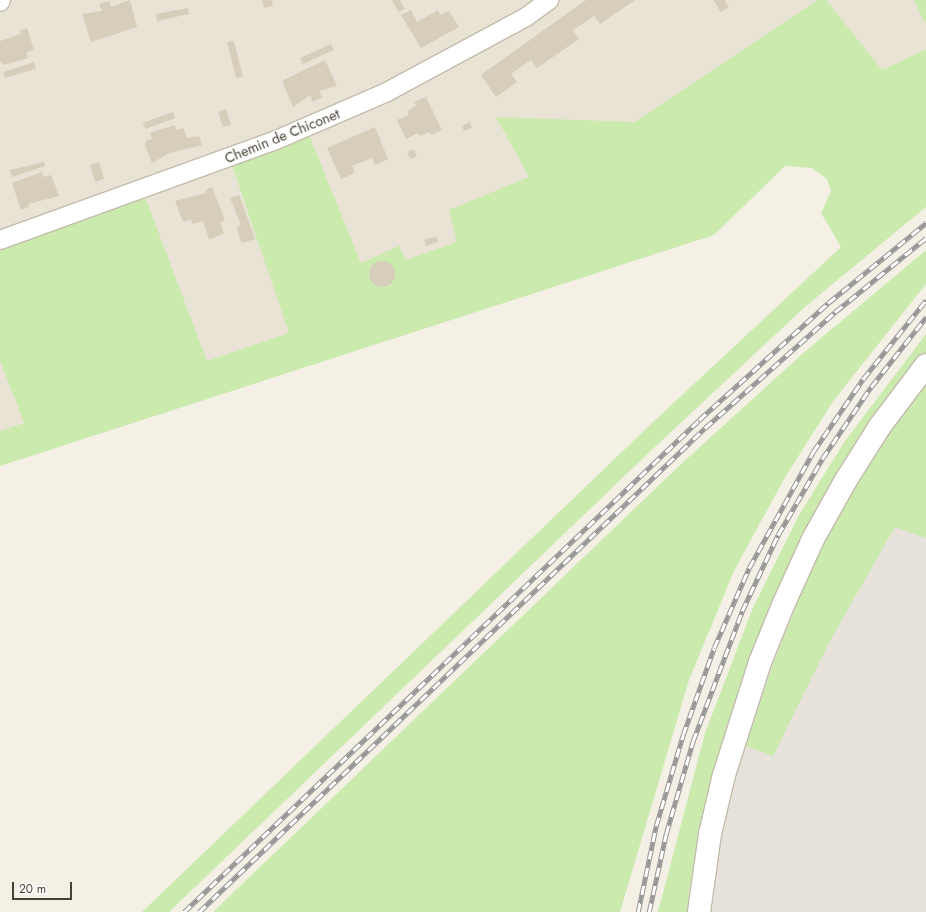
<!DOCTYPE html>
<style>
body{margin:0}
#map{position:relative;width:926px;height:912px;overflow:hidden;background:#f4f0e6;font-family:Jost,sans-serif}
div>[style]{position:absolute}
.residential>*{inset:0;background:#e8e3d4}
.industrial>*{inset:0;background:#e6e2db}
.green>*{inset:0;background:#cbeaad}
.building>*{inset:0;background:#d6cdbb}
.round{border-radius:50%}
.roads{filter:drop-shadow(1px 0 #c2bcab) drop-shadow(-1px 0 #c2bcab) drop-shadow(0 1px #c2bcab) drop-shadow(0 -1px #c2bcab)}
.minor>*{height:18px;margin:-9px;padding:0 9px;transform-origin:9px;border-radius:9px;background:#fff}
.tertiary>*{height:22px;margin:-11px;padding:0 11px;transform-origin:11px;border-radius:11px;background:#fff}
.rail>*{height:4.5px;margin-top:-2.25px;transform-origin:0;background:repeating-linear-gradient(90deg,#fff 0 9px,#969696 0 18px);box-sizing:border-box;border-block:1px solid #969696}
span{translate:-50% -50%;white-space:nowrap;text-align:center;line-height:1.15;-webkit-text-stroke:3px #fff;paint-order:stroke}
.street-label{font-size:14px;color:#474135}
.scale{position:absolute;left:12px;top:882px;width:60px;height:18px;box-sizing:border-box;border:2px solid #474135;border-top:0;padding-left:5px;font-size:12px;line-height:14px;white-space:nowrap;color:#474135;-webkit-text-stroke:3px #fff;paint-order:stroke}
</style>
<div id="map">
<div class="residential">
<i style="clip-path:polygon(0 0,926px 0,926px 49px,597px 205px,378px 303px,0 431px)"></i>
</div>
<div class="industrial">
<i style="clip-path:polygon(827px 494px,926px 538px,926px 912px,687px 912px,689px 891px,710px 796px)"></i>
</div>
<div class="green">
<i style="clip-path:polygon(818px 0,826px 0,882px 70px,926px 49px,926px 207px,806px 306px,657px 445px,169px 912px,142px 912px,651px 424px,841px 247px,821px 213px,831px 191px,827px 179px,812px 168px,785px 166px,714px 235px,0 466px,0 431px,24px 423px,0 360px,0 251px,145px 197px,207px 361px,289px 333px,232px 165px,309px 135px,361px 263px,399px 246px,406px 260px,457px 242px,449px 210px,529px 177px,496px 117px,635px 122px)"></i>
<i style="clip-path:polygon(914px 0,926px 0,926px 25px)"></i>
<i style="clip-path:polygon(926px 250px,926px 284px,834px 400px,784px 479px,734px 571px,689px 680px,620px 912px,213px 912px,680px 465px,801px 355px)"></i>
<i style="clip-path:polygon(926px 334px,926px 354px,875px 419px,710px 796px,689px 891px,687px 912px,658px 912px,705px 733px,752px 610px,799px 515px,845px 441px)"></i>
<i style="clip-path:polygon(926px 385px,926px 538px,895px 527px,831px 639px,773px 756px,746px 746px,773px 664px,820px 546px,891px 430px)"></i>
</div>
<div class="building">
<i style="clip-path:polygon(130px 0,137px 27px,91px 42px,82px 14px,102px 11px,99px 4px,109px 1px,111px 7px)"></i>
<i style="clip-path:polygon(262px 0,271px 0,273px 6px,264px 8px)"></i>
<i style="clip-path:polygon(392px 0,400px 0,405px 9px,398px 12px)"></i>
<i style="clip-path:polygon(586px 0,635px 0,600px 24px,594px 16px,584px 23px,573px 30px,579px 39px,537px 68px,531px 60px,511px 74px,517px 82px,496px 97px,481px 75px)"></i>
<i style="clip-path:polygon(713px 0,724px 0,729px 7px,721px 12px)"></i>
<i style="clip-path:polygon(188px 8px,189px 14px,157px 21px,156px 14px)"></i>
<i style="clip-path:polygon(411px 10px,417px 22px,438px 10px,440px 15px,449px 11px,459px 27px,421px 48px,401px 15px)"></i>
<i style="clip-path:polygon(27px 28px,34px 50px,27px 52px,28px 58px,4px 65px,0 61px,0 41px,21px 34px,20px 30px)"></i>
<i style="clip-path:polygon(234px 41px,243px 77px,236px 78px,227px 42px)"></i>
<i style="clip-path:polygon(331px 44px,334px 50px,303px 64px,300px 58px)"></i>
<i style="clip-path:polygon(325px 60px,337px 86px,319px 91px,322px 97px,313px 102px,310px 95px,293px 107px,282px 81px)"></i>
<i style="clip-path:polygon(34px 62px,36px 69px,5px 78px,3px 72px)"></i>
<i style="clip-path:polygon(426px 97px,442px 130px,431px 135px,429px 132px,420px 136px,418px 133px,406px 139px,397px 120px,409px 115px,407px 111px,416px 106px,414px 102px)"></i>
<i style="clip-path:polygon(226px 109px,231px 125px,223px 127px,218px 112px)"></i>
<i style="clip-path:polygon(173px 112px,175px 118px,145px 129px,143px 123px)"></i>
<i style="clip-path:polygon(470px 122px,472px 128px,464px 131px,462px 126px)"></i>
<i style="clip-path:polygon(175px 125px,176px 130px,183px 128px,187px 138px,199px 136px,202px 145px,170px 153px,152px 163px,145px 145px,146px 141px,152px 139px,150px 133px)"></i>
<i style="clip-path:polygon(375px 127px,388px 159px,375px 165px,372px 158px,352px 166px,355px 173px,341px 179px,327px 148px)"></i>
<i style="clip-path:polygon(414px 149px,417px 156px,410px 159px,407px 152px)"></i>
<i style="clip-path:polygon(44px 162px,45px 166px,12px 177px,10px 170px)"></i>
<i style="clip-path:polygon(99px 162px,104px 179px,95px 182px,90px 165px)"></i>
<i style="clip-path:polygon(42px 172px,44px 177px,51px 175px,59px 196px,28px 204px,29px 207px,21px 210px,12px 183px)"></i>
<i style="clip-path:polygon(212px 187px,225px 220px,220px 222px,224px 234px,209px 239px,203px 221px,192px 224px,191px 219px,183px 222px,175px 201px,206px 193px,206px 190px)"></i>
<i style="clip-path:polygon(239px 195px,255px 239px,242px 243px,236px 227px,241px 225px,230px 198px)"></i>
<i style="clip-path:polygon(436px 236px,438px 242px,426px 246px,424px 240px)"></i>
<i class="round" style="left:369px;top:261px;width:26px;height:26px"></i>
</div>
<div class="roads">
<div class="minor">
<i style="left:0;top:2px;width:2px;rotate:-63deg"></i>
<i style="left:0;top:240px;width:291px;rotate:-19.9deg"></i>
<i style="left:274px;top:141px;width:121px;rotate:-23.4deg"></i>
<i style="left:385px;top:93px;width:160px;rotate:-28.3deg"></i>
<i style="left:526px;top:17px;width:29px;rotate:-36deg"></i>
</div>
<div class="tertiary">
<i style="left:699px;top:912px;width:79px;rotate:-82deg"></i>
<i style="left:710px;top:834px;width:61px;rotate:-76.7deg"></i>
<i style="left:724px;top:775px;width:119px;rotate:-72.3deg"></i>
<i style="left:760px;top:662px;width:64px;rotate:-67.9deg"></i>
<i style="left:784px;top:603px;width:70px;rotate:-65.6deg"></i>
<i style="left:813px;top:539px;width:68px;rotate:-60.8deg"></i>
<i style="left:846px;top:480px;width:64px;rotate:-57.8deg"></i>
<i style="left:880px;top:426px;width:76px;rotate:-53deg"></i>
</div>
</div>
<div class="rail">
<i style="left:184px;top:912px;width:712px;rotate:-43.69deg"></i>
<i style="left:699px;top:420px;width:174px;rotate:-42.2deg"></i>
<i style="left:828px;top:303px;width:127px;rotate:-39.2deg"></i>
<i style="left:199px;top:912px;width:700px;rotate:-43.73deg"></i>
<i style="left:705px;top:428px;width:174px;rotate:-41.7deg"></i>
<i style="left:835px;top:312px;width:117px;rotate:-39.1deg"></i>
<i style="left:638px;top:912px;width:88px;rotate:-78.2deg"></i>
<i style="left:656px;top:826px;width:95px;rotate:-73.5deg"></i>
<i style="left:683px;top:735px;width:92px;rotate:-70.4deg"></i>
<i style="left:714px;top:648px;width:87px;rotate:-66.4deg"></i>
<i style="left:749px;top:568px;width:132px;rotate:-61.1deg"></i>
<i style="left:813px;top:452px;width:88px;rotate:-55.6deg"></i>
<i style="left:863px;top:379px;width:101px;rotate:-51.4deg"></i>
<i style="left:649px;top:912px;width:80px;rotate:-77.7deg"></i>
<i style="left:666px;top:834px;width:97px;rotate:-73.8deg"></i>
<i style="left:693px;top:741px;width:139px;rotate:-69.3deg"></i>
<i style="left:742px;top:611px;width:84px;rotate:-64.7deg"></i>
<i style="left:778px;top:535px;width:88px;rotate:-59.9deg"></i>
<i style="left:822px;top:459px;width:87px;rotate:-55.8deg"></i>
<i style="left:871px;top:387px;width:89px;rotate:-51.8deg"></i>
</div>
<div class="street-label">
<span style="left:282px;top:136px;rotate:-22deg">Chemin de Chiconet</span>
</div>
<div class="scale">20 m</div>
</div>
